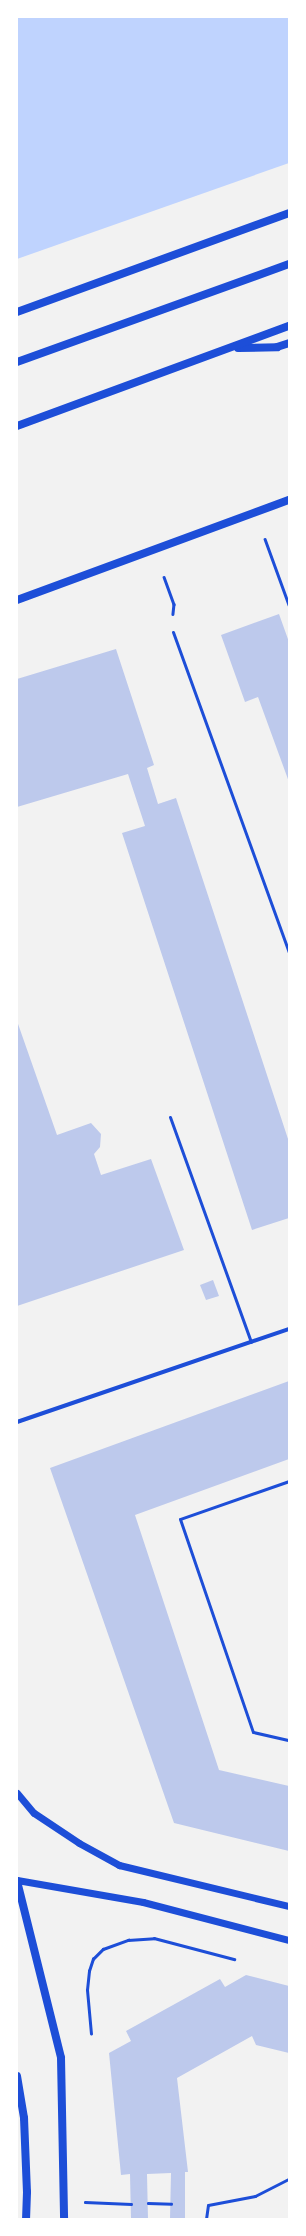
<!DOCTYPE html>
<style>
body{margin:0}
#map{position:relative;width:306px;height:2236px;overflow:hidden;background:#f2f2f2;font-family:"Playfair Display",serif}
div>[style]{position:absolute}
.water>*{inset:0;background:#bfd3fe}
.building>*{inset:0;background:#bdc9ec}
.path>*{height:2.5px;margin:-1.25px;padding:0 1.25px;transform-origin:1.25px;border-radius:1.25px;background:#1d4ed8}
.service>*{height:3px;margin:-1.5px;padding:0 1.5px;transform-origin:1.5px;border-radius:1.5px;background:#1d4ed8}
.minor>*{height:4px;margin:-2px;padding:0 2px;transform-origin:2px;border-radius:2px;background:#1d4ed8}
.tertiary>*{height:7px;margin:-3.5px;padding:0 3.5px;transform-origin:3.5px;border-radius:3.5px;background:#1d4ed8}
.secondary>*{height:8px;margin:-4px;padding:0 4px;transform-origin:4px;border-radius:4px;background:#1d4ed8}
span{translate:-50% -50%;white-space:nowrap;text-align:center;line-height:1.15;-webkit-text-stroke:3.5px #fff;paint-order:stroke}
.frame{position:absolute;inset:0;border:18px solid #fff;pointer-events:none}
</style>
<div id="map">
<div class="water">
<i style="clip-path:polygon(17px 17px,289px 17px,289px 163px,17px 259px)"></i>
</div>
<div class="building">
<i style="clip-path:polygon(279px 614px,289px 642px,289px 782px,258px 697px,245px 702px,221px 635px)"></i>
<i style="clip-path:polygon(116px 649px,154px 765px,147px 768px,158px 804px,176px 798px,289px 1142px,289px 1218px,252px 1230px,122px 833px,145px 826px,128px 774px,17px 807px,17px 679px)"></i>
<i style="clip-path:polygon(17px 1021px,57px 1135px,91px 1123px,101px 1134px,100px 1147px,94px 1154px,101px 1175px,151px 1159px,184px 1250px,17px 1306px)"></i>
<i style="clip-path:polygon(213px 1280px,219px 1296px,206px 1300px,200px 1285px)"></i>
<i style="clip-path:polygon(289px 1381px,289px 1459px,135px 1515px,219px 1770px,289px 1786px,289px 1851px,174px 1823px,50px 1468px)"></i>
<i style="clip-path:polygon(246px 1975px,289px 1986px,289px 2053px,256px 2045px,252px 2036px,177px 2078px,188px 2172px,185px 2172px,185px 2219px,170px 2219px,171px 2173px,147px 2174px,148px 2219px,131px 2219px,130px 2174px,121px 2175px,109px 2053px,131px 2041px,126px 2031px,220px 1979px,225px 1987px)"></i>
</div>
<div class="path">
<i style="left:265px;top:539px;width:70px;rotate:70deg"></i>
<i style="left:164px;top:577px;width:29px;rotate:70deg"></i>
<i style="left:174px;top:604px;width:10px;rotate:96deg"></i>
<i style="left:91px;top:2034px;width:44px;rotate:-95.2deg"></i>
<i style="left:87px;top:1990px;width:19px;rotate:-84deg"></i>
<i style="left:89px;top:1971px;width:13px;rotate:-72deg"></i>
<i style="left:93px;top:1959px;width:14px;rotate:-45deg"></i>
<i style="left:103px;top:1949px;width:27px;rotate:-20deg"></i>
<i style="left:128px;top:1940px;width:26px;rotate:-4deg"></i>
<i style="left:154px;top:1938px;width:83px;rotate:14.7deg"></i>
<i style="left:85px;top:2202px;width:46px;rotate:2.5deg"></i>
<i style="left:148px;top:2203px;width:23px;rotate:2deg"></i>
</div>
<div class="service">
<i style="left:173px;top:632px;width:341px;rotate:70.1deg"></i>
<i style="left:170px;top:1117px;width:239px;rotate:70.2deg"></i>
<i style="left:289px;top:1481px;width:115px;rotate:160.8deg"></i>
<i style="left:180px;top:1519px;width:225px;rotate:71.1deg"></i>
<i style="left:253px;top:1732px;width:37px;rotate:13deg"></i>
<i style="left:206px;top:2219px;width:14px;rotate:-82deg"></i>
<i style="left:208px;top:2205px;width:48px;rotate:-10.8deg"></i>
<i style="left:255px;top:2196px;width:38px;rotate:-27deg"></i>
</div>
<div class="minor">
<i style="left:17px;top:1422px;width:287px;rotate:-18.9deg"></i>
</div>
<div class="tertiary">
<i style="left:17px;top:1793px;width:26px;rotate:50deg"></i>
<i style="left:34px;top:1813px;width:54px;rotate:33.7deg"></i>
<i style="left:79px;top:1843px;width:46px;rotate:28.8deg"></i>
<i style="left:119px;top:1865px;width:175px;rotate:13.6deg"></i>
<i style="left:17px;top:1880px;width:128px;rotate:9.9deg"></i>
<i style="left:143px;top:1902px;width:151px;rotate:14.6deg"></i>
</div>
<div class="secondary">
<i style="left:17px;top:312px;width:289px;rotate:-20deg"></i>
<i style="left:238px;top:348px;width:39px;rotate:-1deg"></i>
<i style="left:277px;top:347px;width:13px;rotate:-18deg"></i>
<i style="left:17px;top:362px;width:289px;rotate:-19.8deg"></i>
<i style="left:17px;top:426px;width:290px;rotate:-20.2deg"></i>
<i style="left:17px;top:600px;width:290px;rotate:-20.2deg"></i>
<i style="left:17px;top:1881px;width:182px;rotate:76deg"></i>
<i style="left:61px;top:2058px;width:161px;rotate:88.9deg"></i>
<i style="left:17px;top:2076px;width:43px;rotate:80.5deg"></i>
<i style="left:24px;top:2118px;width:74px;rotate:87.7deg"></i>
<i style="left:27px;top:2192px;width:27px;rotate:92deg"></i>
</div>
<div class="frame"></div>
</div>
